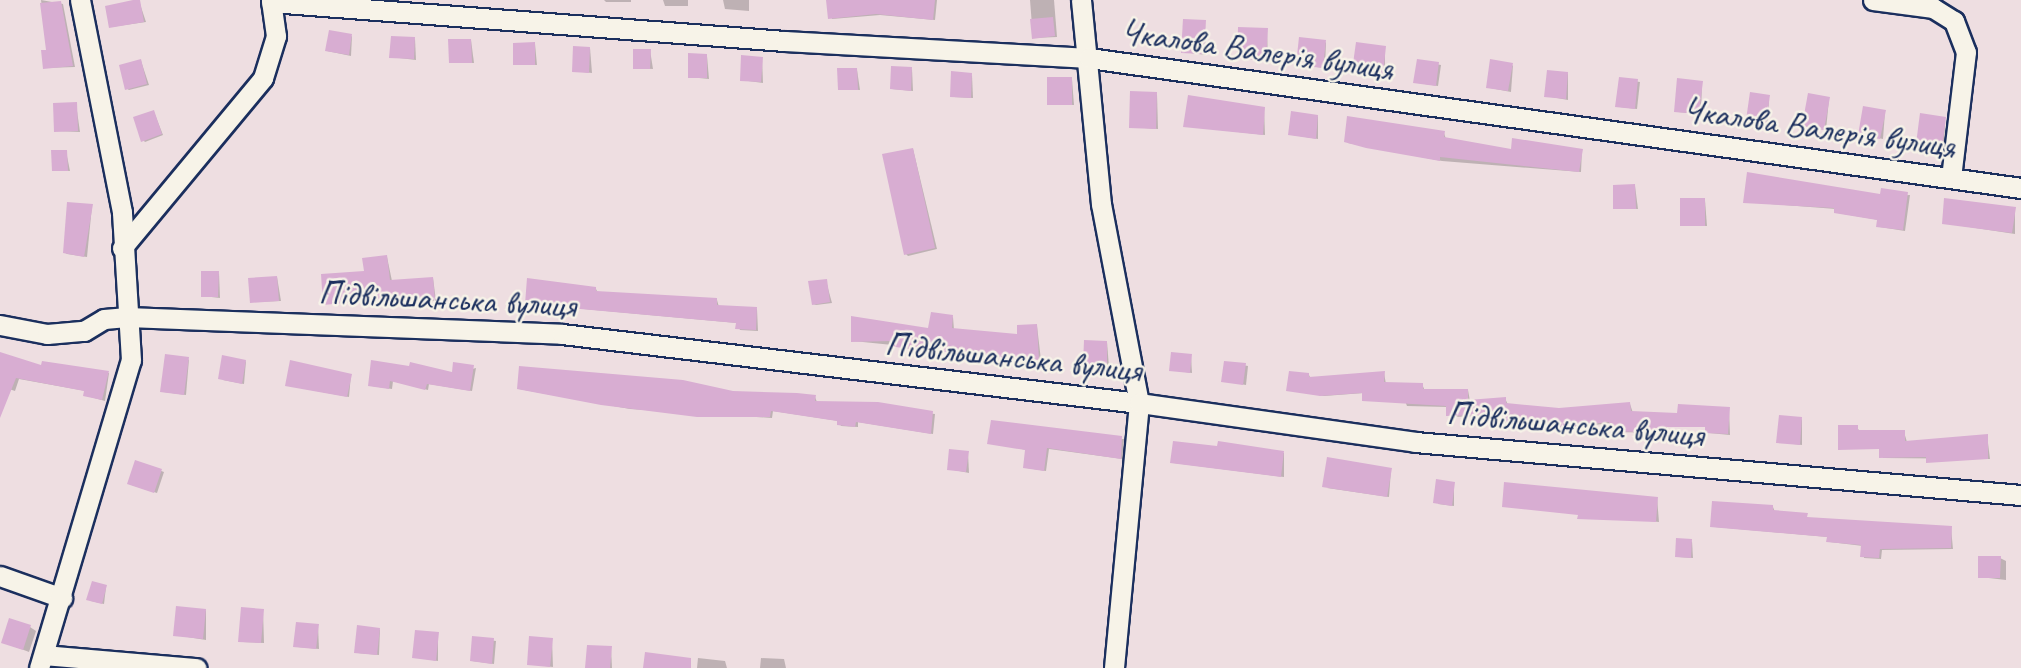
<!DOCTYPE html>
<meta charset="utf-8">
<style>
body{margin:0}
#map{position:relative;width:2021px;height:668px;overflow:hidden;background:#eedee1;font-family:Caveat,sans-serif}
div>[style]{position:absolute}
.shadow>*{inset:0;background:#0003}
.building>*{inset:0;background:#d8add2}
.roads{filter:drop-shadow(2px 0 #1b2f5e) drop-shadow(-2px 0 #1b2f5e) drop-shadow(0 2px #1b2f5e) drop-shadow(0 -2px #1b2f5e)}
.minor>*{height:19px;margin:-9.5px;padding:0 9.5px;transform-origin:9.5px;border-radius:9.5px;background:#f7f3e8}
span{translate:-50% -50%;white-space:nowrap;text-align:center;line-height:1.15;-webkit-text-stroke:5px #f7f3e8;paint-order:stroke}
.street-label{font-size:35px;color:#1b2f5e}
</style>
<div id="map">
<div class="shadow">
<i style="clip-path:polygon(41px 0,63px 4px,75px 67px,44px 68px,48px 51px)"></i>
<i style="clip-path:polygon(604px 0,631px 0,631px 2px,606px 2px)"></i>
<i style="clip-path:polygon(663px 0,688px 0,688px 6px,665px 6px)"></i>
<i style="clip-path:polygon(723px 0,749px 0,749px 11px,725px 9px)"></i>
<i style="clip-path:polygon(828px 0,937px 0,935px 20px,880px 15px,832px 19px)"></i>
<i style="clip-path:polygon(1030px 0,1054px 0,1057px 37px,1033px 38px)"></i>
<i style="clip-path:polygon(139px 1px,146px 22px,111px 27px)"></i>
<i style="clip-path:polygon(1205px 21px,1206px 55px,1183px 52px)"></i>
<i style="clip-path:polygon(1267px 30px,1268px 61px,1239px 58px)"></i>
<i style="clip-path:polygon(352px 36px,351px 56px,327px 51px)"></i>
<i style="clip-path:polygon(415px 39px,416px 60px,391px 57px)"></i>
<i style="clip-path:polygon(471px 40px,474px 63px,450px 62px)"></i>
<i style="clip-path:polygon(1326px 42px,1325px 68px,1300px 65px)"></i>
<i style="clip-path:polygon(535px 44px,537px 65px,515px 64px)"></i>
<i style="clip-path:polygon(1385px 47px,1385px 75px,1354px 70px)"></i>
<i style="clip-path:polygon(590px 48px,592px 73px,574px 71px)"></i>
<i style="clip-path:polygon(650px 50px,653px 69px,635px 68px)"></i>
<i style="clip-path:polygon(707px 56px,709px 79px,689px 77px)"></i>
<i style="clip-path:polygon(762px 58px,763px 83px,741px 80px)"></i>
<i style="clip-path:polygon(141px 61px,149px 85px,129px 90px,126px 88px)"></i>
<i style="clip-path:polygon(1418px 61px,1441px 65px,1438px 86px,1418px 83px)"></i>
<i style="clip-path:polygon(1513px 65px,1511px 92px,1490px 88px)"></i>
<i style="clip-path:polygon(912px 69px,913px 91px,892px 89px)"></i>
<i style="clip-path:polygon(857px 70px,860px 90px,839px 89px)"></i>
<i style="clip-path:polygon(1568px 73px,1568px 100px,1546px 96px)"></i>
<i style="clip-path:polygon(972px 75px,973px 98px,954px 97px)"></i>
<i style="clip-path:polygon(1072px 79px,1074px 105px,1048px 104px)"></i>
<i style="clip-path:polygon(1620px 79px,1640px 82px,1637px 109px,1620px 107px)"></i>
<i style="clip-path:polygon(1702px 82px,1701px 114px,1678px 112px)"></i>
<i style="clip-path:polygon(1157px 94px,1158px 129px,1131px 127px)"></i>
<i style="clip-path:polygon(1769px 97px,1768px 123px,1748px 119px)"></i>
<i style="clip-path:polygon(1829px 99px,1826px 130px,1804px 126px)"></i>
<i style="clip-path:polygon(76px 104px,80px 132px,56px 131px)"></i>
<i style="clip-path:polygon(1264px 108px,1265px 135px,1185px 126px)"></i>
<i style="clip-path:polygon(154px 112px,163px 135px,145px 142px,143px 140px)"></i>
<i style="clip-path:polygon(1885px 112px,1883px 139px,1860px 134px)"></i>
<i style="clip-path:polygon(1318px 116px,1318px 139px,1293px 135px)"></i>
<i style="clip-path:polygon(1945px 119px,1944px 148px,1920px 145px)"></i>
<i style="clip-path:polygon(1444px 133px,1446px 139px,1512px 151px,1582px 150px,1581px 172px,1442px 161px,1348px 143px)"></i>
<i style="clip-path:polygon(913px 149px,937px 249px,908px 256px,906px 254px)"></i>
<i style="clip-path:polygon(66px 151px,70px 171px,54px 170px)"></i>
<i style="clip-path:polygon(1635px 186px,1638px 209px,1615px 208px)"></i>
<i style="clip-path:polygon(1910px 195px,1905px 231px,1880px 227px,1879px 220px,1838px 213px,1836px 209px,1744px 202px)"></i>
<i style="clip-path:polygon(1705px 200px,1707px 226px,1682px 225px)"></i>
<i style="clip-path:polygon(92px 206px,87px 257px,67px 254px,64px 252px)"></i>
<i style="clip-path:polygon(2015px 208px,2015px 234px,1943px 223px)"></i>
<i style="clip-path:polygon(387px 257px,392px 281px,433px 278px,436px 301px,412px 302px,409px 297px,325px 304px)"></i>
<i style="clip-path:polygon(219px 273px,220px 298px,203px 296px)"></i>
<i style="clip-path:polygon(277px 277px,281px 301px,251px 302px)"></i>
<i style="clip-path:polygon(826px 281px,832px 303px,816px 305px,813px 304px)"></i>
<i style="clip-path:polygon(596px 289px,598px 293px,717px 300px,719px 307px,757px 309px,758px 331px,740px 330px,737px 323px,529px 304px)"></i>
<i style="clip-path:polygon(953px 317px,954px 330px,1019px 336px,1037px 326px,1041px 360px,853px 341px,930px 330px)"></i>
<i style="clip-path:polygon(1107px 342px,1109px 367px,1085px 365px)"></i>
<i style="clip-path:polygon(0 356px,43px 367px,109px 373px,105px 401px,87px 396px,86px 391px,19px 379px,15px 391px,0 386px)"></i>
<i style="clip-path:polygon(1191px 356px,1192px 373px,1171px 370px)"></i>
<i style="clip-path:polygon(189px 359px,186px 395px,164px 392px)"></i>
<i style="clip-path:polygon(246px 361px,244px 384px,223px 380px)"></i>
<i style="clip-path:polygon(373px 362px,453px 374px,476px 368px,472px 391px,429px 384px,428px 390px,393px 381px,392px 389px,372px 386px)"></i>
<i style="clip-path:polygon(1226px 362px,1248px 366px,1246px 385px,1223px 381px)"></i>
<i style="clip-path:polygon(1384px 373px,1386px 384px,1422px 384px,1425px 391px,1468px 390px,1470px 401px,1505px 398px,1508px 405px,1559px 409px,1630px 404px,1633px 413px,1679px 414px,1729px 409px,1730px 435px,1709px 433px,1707px 427px,1667px 427px,1667px 433px,1614px 432px,1611px 423px,1570px 428px,1508px 424px,1490px 421px,1487px 416px,1451px 417px,1448px 407px,1407px 406px,1405px 401px,1364px 393px,1324px 396px,1288px 390px,1309px 375px,1311px 379px)"></i>
<i style="clip-path:polygon(351px 375px,349px 397px,290px 386px)"></i>
<i style="clip-path:polygon(519px 389px,815px 397px,817px 402px,935px 414px,933px 434px,858px 422px,858px 427px,841px 426px,839px 421px,773px 411px,772px 418px,630px 409px)"></i>
<i style="clip-path:polygon(1802px 419px,1802px 445px,1778px 442px)"></i>
<i style="clip-path:polygon(1857px 427px,1860px 432px,1904px 432px,1907px 442px,1987px 435px,1990px 459px,1883px 458px,1881px 449px,1840px 449px)"></i>
<i style="clip-path:polygon(1124px 439px,1123px 459px,1049px 449px,1046px 471px,1027px 468px,1027px 450px,989px 443px)"></i>
<i style="clip-path:polygon(1219px 443px,1284px 453px,1284px 477px,1174px 463px,1219px 448px)"></i>
<i style="clip-path:polygon(968px 453px,969px 473px,949px 469px)"></i>
<i style="clip-path:polygon(136px 462px,164px 472px,157px 493px,132px 485px)"></i>
<i style="clip-path:polygon(1391px 470px,1389px 497px,1327px 488px)"></i>
<i style="clip-path:polygon(1454px 483px,1454px 506px,1438px 504px)"></i>
<i style="clip-path:polygon(1657px 498px,1659px 522px,1504px 506px)"></i>
<i style="clip-path:polygon(1773px 507px,1775px 512px,1809px 519px,1951px 528px,1953px 549px,1882px 550px,1881px 559px,1864px 558px,1863px 546px,1830px 542px,1828px 537px,1715px 527px)"></i>
<i style="clip-path:polygon(1692px 541px,1693px 558px,1679px 557px)"></i>
<i style="clip-path:polygon(2000px 558px,2006px 561px,2006px 580px,1980px 577px)"></i>
<i style="clip-path:polygon(106px 587px,104px 604px,91px 601px)"></i>
<i style="clip-path:polygon(206px 610px,206px 640px,175px 635px)"></i>
<i style="clip-path:polygon(263px 611px,264px 643px,243px 642px)"></i>
<i style="clip-path:polygon(318px 626px,319px 649px,298px 647px)"></i>
<i style="clip-path:polygon(30px 627px,36px 631px,29px 652px,3px 642px)"></i>
<i style="clip-path:polygon(380px 629px,379px 655px,358px 653px)"></i>
<i style="clip-path:polygon(438px 634px,438px 661px,414px 657px)"></i>
<i style="clip-path:polygon(474px 638px,496px 641px,494px 664px,472px 661px)"></i>
<i style="clip-path:polygon(552px 640px,553px 667px,529px 664px)"></i>
<i style="clip-path:polygon(611px 648px,612px 668px,588px 668px)"></i>
<i style="clip-path:polygon(698px 658px,725px 661px,727px 668px,697px 668px)"></i>
<i style="clip-path:polygon(761px 658px,784px 659px,786px 668px,760px 668px)"></i>
</div>
<div class="building">
<i style="clip-path:polygon(133px 0,140px 0,144px 22px,109px 28px,105px 6px)"></i>
<i style="clip-path:polygon(826px 0,935px 0,933px 20px,876px 14px,828px 19px)"></i>
<i style="clip-path:polygon(61px 1px,73px 66px,43px 69px,41px 50px,46px 50px,40px 3px)"></i>
<i style="clip-path:polygon(1053px 17px,1055px 36px,1032px 39px,1030px 19px)"></i>
<i style="clip-path:polygon(1183px 19px,1206px 20px,1204px 54px,1181px 53px)"></i>
<i style="clip-path:polygon(1238px 27px,1268px 28px,1266px 60px,1237px 59px)"></i>
<i style="clip-path:polygon(329px 30px,352px 34px,349px 55px,325px 51px)"></i>
<i style="clip-path:polygon(391px 36px,415px 37px,414px 59px,389px 58px)"></i>
<i style="clip-path:polygon(1299px 37px,1326px 40px,1323px 68px,1296px 65px)"></i>
<i style="clip-path:polygon(448px 39px,471px 39px,472px 63px,449px 63px)"></i>
<i style="clip-path:polygon(535px 42px,535px 65px,513px 65px,513px 43px)"></i>
<i style="clip-path:polygon(1356px 42px,1386px 46px,1383px 75px,1352px 71px)"></i>
<i style="clip-path:polygon(573px 46px,590px 47px,589px 73px,572px 72px)"></i>
<i style="clip-path:polygon(633px 49px,651px 49px,650px 69px,633px 69px)"></i>
<i style="clip-path:polygon(688px 53px,707px 54px,707px 78px,688px 78px)"></i>
<i style="clip-path:polygon(741px 55px,763px 57px,761px 82px,740px 81px)"></i>
<i style="clip-path:polygon(141px 59px,147px 84px,125px 90px,119px 65px)"></i>
<i style="clip-path:polygon(1417px 59px,1439px 62px,1436px 86px,1413px 83px)"></i>
<i style="clip-path:polygon(1490px 59px,1513px 63px,1508px 91px,1486px 88px)"></i>
<i style="clip-path:polygon(891px 66px,912px 67px,911px 91px,890px 89px)"></i>
<i style="clip-path:polygon(837px 68px,857px 68px,858px 90px,838px 90px)"></i>
<i style="clip-path:polygon(1547px 70px,1568px 72px,1566px 99px,1544px 97px)"></i>
<i style="clip-path:polygon(951px 71px,972px 73px,971px 98px,950px 97px)"></i>
<i style="clip-path:polygon(1047px 77px,1072px 77px,1072px 105px,1047px 105px)"></i>
<i style="clip-path:polygon(1619px 77px,1638px 79px,1635px 109px,1615px 107px)"></i>
<i style="clip-path:polygon(1677px 78px,1703px 81px,1699px 114px,1674px 112px)"></i>
<i style="clip-path:polygon(1130px 91px,1157px 92px,1156px 129px,1129px 128px)"></i>
<i style="clip-path:polygon(1750px 92px,1770px 95px,1766px 123px,1746px 120px)"></i>
<i style="clip-path:polygon(1808px 93px,1830px 97px,1824px 130px,1802px 126px)"></i>
<i style="clip-path:polygon(1188px 95px,1265px 107px,1263px 135px,1183px 127px)"></i>
<i style="clip-path:polygon(77px 102px,78px 131px,54px 132px,53px 103px)"></i>
<i style="clip-path:polygon(1863px 106px,1886px 110px,1880px 139px,1858px 135px)"></i>
<i style="clip-path:polygon(154px 110px,162px 134px,141px 142px,133px 117px)"></i>
<i style="clip-path:polygon(1291px 111px,1318px 115px,1316px 139px,1288px 135px)"></i>
<i style="clip-path:polygon(1920px 113px,1946px 117px,1942px 148px,1916px 144px)"></i>
<i style="clip-path:polygon(1347px 116px,1445px 131px,1444px 137px,1511px 149px,1512px 138px,1583px 149px,1579px 172px,1440px 157px,1440px 161px,1366px 148px,1344px 142px)"></i>
<i style="clip-path:polygon(913px 148px,935px 248px,904px 255px,882px 154px)"></i>
<i style="clip-path:polygon(51px 150px,67px 150px,68px 171px,52px 171px)"></i>
<i style="clip-path:polygon(1747px 172px,1880px 194px,1881px 188px,1908px 192px,1903px 230px,1876px 227px,1877px 220px,1834px 213px,1834px 208px,1743px 203px)"></i>
<i style="clip-path:polygon(1635px 184px,1636px 209px,1613px 209px,1613px 185px)"></i>
<i style="clip-path:polygon(1680px 198px,1705px 198px,1705px 226px,1680px 226px)"></i>
<i style="clip-path:polygon(1944px 198px,2016px 207px,2012px 233px,1942px 224px)"></i>
<i style="clip-path:polygon(67px 202px,93px 204px,84px 257px,63px 253px)"></i>
<i style="clip-path:polygon(387px 255px,390px 280px,433px 277px,435px 300px,407px 302px,407px 297px,323px 305px,321px 274px,364px 271px,362px 258px)"></i>
<i style="clip-path:polygon(201px 271px,219px 271px,218px 297px,201px 297px)"></i>
<i style="clip-path:polygon(277px 276px,279px 301px,250px 303px,248px 278px)"></i>
<i style="clip-path:polygon(527px 278px,596px 287px,596px 291px,717px 298px,717px 305px,757px 307px,756px 330px,735px 329px,736px 323px,525px 304px)"></i>
<i style="clip-path:polygon(827px 279px,830px 302px,812px 305px,808px 281px)"></i>
<i style="clip-path:polygon(931px 312px,953px 315px,952px 328px,1017px 334px,1017px 325px,1037px 324px,1039px 360px,909px 349px,889px 346px,890px 341px,851px 342px,851px 316px,928px 328px)"></i>
<i style="clip-path:polygon(1084px 340px,1107px 341px,1107px 366px,1083px 366px)"></i>
<i style="clip-path:polygon(0 352px,41px 365px,42px 361px,109px 371px,102px 400px,83px 396px,84px 391px,16px 378px,0 418px)"></i>
<i style="clip-path:polygon(1171px 352px,1192px 354px,1190px 373px,1169px 371px)"></i>
<i style="clip-path:polygon(165px 354px,189px 357px,184px 395px,160px 392px)"></i>
<i style="clip-path:polygon(222px 355px,246px 360px,242px 384px,218px 379px)"></i>
<i style="clip-path:polygon(290px 360px,352px 374px,347px 397px,285px 386px)"></i>
<i style="clip-path:polygon(371px 360px,409px 366px,410px 362px,452px 372px,453px 362px,474px 365px,470px 391px,427px 384px,425px 390px,390px 381px,389px 389px,368px 386px)"></i>
<i style="clip-path:polygon(1224px 361px,1246px 363px,1243px 385px,1221px 382px)"></i>
<i style="clip-path:polygon(519px 366px,683px 380px,733px 391px,797px 393px,816px 395px,815px 401px,878px 402px,933px 411px,931px 434px,856px 422px,855px 427px,837px 425px,837px 421px,771px 411px,770px 417px,697px 417px,601px 405px,517px 389px)"></i>
<i style="clip-path:polygon(1289px 371px,1309px 373px,1309px 377px,1385px 371px,1384px 382px,1423px 383px,1423px 389px,1468px 389px,1468px 400px,1506px 397px,1506px 403px,1559px 408px,1630px 402px,1631px 411px,1677px 413px,1678px 404px,1730px 407px,1728px 434px,1705px 433px,1705px 427px,1665px 427px,1665px 433px,1609px 431px,1609px 422px,1566px 427px,1486px 421px,1485px 415px,1446px 416px,1446px 406px,1362px 401px,1362px 393px,1320px 396px,1286px 391px)"></i>
<i style="clip-path:polygon(1779px 415px,1802px 417px,1800px 445px,1776px 443px)"></i>
<i style="clip-path:polygon(991px 420px,1122px 436px,1121px 459px,1047px 448px,1044px 471px,1023px 468px,1025px 450px,987px 444px)"></i>
<i style="clip-path:polygon(1838px 425px,1858px 425px,1858px 430px,1905px 430px,1905px 441px,1988px 434px,1988px 459px,1926px 463px,1926px 457px,1879px 458px,1879px 449px,1838px 450px)"></i>
<i style="clip-path:polygon(1173px 441px,1217px 446px,1218px 441px,1284px 451px,1281px 477px,1170px 463px)"></i>
<i style="clip-path:polygon(949px 449px,969px 451px,966px 472px,947px 470px)"></i>
<i style="clip-path:polygon(1327px 457px,1392px 468px,1387px 497px,1322px 487px)"></i>
<i style="clip-path:polygon(135px 460px,162px 469px,154px 493px,127px 484px)"></i>
<i style="clip-path:polygon(1436px 479px,1455px 482px,1452px 506px,1433px 503px)"></i>
<i style="clip-path:polygon(1504px 482px,1658px 497px,1656px 522px,1577px 519px,1578px 515px,1502px 507px)"></i>
<i style="clip-path:polygon(1712px 501px,1773px 505px,1773px 510px,1808px 513px,1807px 517px,1952px 526px,1951px 548px,1880px 549px,1879px 558px,1860px 557px,1861px 545px,1826px 542px,1827px 537px,1710px 527px)"></i>
<i style="clip-path:polygon(1676px 538px,1692px 539px,1691px 558px,1675px 557px)"></i>
<i style="clip-path:polygon(1978px 556px,2001px 556px,2000px 578px,1978px 578px)"></i>
<i style="clip-path:polygon(92px 581px,107px 585px,102px 604px,86px 600px)"></i>
<i style="clip-path:polygon(176px 606px,206px 609px,203px 639px,173px 636px)"></i>
<i style="clip-path:polygon(241px 607px,264px 609px,261px 643px,238px 642px)"></i>
<i style="clip-path:polygon(9px 618px,31px 625px,23px 650px,1px 643px)"></i>
<i style="clip-path:polygon(296px 622px,319px 624px,316px 649px,293px 647px)"></i>
<i style="clip-path:polygon(357px 625px,380px 628px,377px 655px,354px 653px)"></i>
<i style="clip-path:polygon(415px 630px,439px 632px,436px 661px,412px 658px)"></i>
<i style="clip-path:polygon(472px 636px,494px 638px,492px 664px,470px 661px)"></i>
<i style="clip-path:polygon(529px 636px,553px 638px,550px 667px,527px 665px)"></i>
<i style="clip-path:polygon(587px 645px,612px 646px,610px 668px,585px 668px)"></i>
<i style="clip-path:polygon(645px 652px,691px 658px,691px 668px,643px 668px)"></i>
</div>
<div class="roads">
<div class="minor">
<i style="left:1081px;top:0;width:205px;rotate:84.4deg"></i>
<i style="left:1101px;top:204px;width:203px;rotate:79.2deg"></i>
<i style="left:1139px;top:403px;width:266px;rotate:95.4deg"></i>
<i style="left:1873px;top:0;width:61px;rotate:7.6deg"></i>
<i style="left:1933px;top:8px;width:25px;rotate:32deg"></i>
<i style="left:1954px;top:21px;width:33px;rotate:69deg"></i>
<i style="left:1966px;top:52px;width:127px;rotate:96.8deg"></i>
<i style="left:271px;top:2px;width:515px;rotate:4.34deg"></i>
<i style="left:785px;top:41px;width:304px;rotate:3.2deg"></i>
<i style="left:1089px;top:58px;width:941px;rotate:7.94deg"></i>
<i style="left:122px;top:248px;width:221px;rotate:-50.3deg"></i>
<i style="left:263px;top:78px;width:44px;rotate:-72.8deg"></i>
<i style="left:276px;top:36px;width:36px;rotate:-98deg"></i>
<i style="left:0;top:325px;width:48px;rotate:10.8deg"></i>
<i style="left:47px;top:334px;width:37px;rotate:-5deg"></i>
<i style="left:84px;top:331px;width:23px;rotate:-31deg"></i>
<i style="left:104px;top:319px;width:23px;rotate:-5deg"></i>
<i style="left:127px;top:317px;width:435px;rotate:2.2deg"></i>
<i style="left:562px;top:334px;width:581px;rotate:6.82deg"></i>
<i style="left:1139px;top:403px;width:279px;rotate:8deg"></i>
<i style="left:1415px;top:442px;width:608px;rotate:5deg"></i>
<i style="left:0;top:576px;width:66px;rotate:19.5deg"></i>
<i style="left:44px;top:655px;width:153px;rotate:4.9deg"></i>
<i style="left:39px;top:668px;width:321px;rotate:-73.4deg"></i>
<i style="left:131px;top:360px;width:148px;rotate:-93.5deg"></i>
<i style="left:122px;top:212px;width:216px;rotate:-101.2deg"></i>
</div>
</div>
<div class="street-label">
<span style="left:1257px;top:50px;rotate:8deg">Чкалова Валерія вулиця</span>
<span style="left:1819px;top:128px;rotate:8deg">Чкалова Валерія вулиця</span>
<span style="left:447px;top:299px;rotate:3deg">Підвільшанська вулиця</span>
<span style="left:1013px;top:357px;rotate:6deg">Підвільшанська вулиця</span>
<span style="left:1575px;top:424px;rotate:5deg">Підвільшанська вулиця</span>
</div>
</div>
